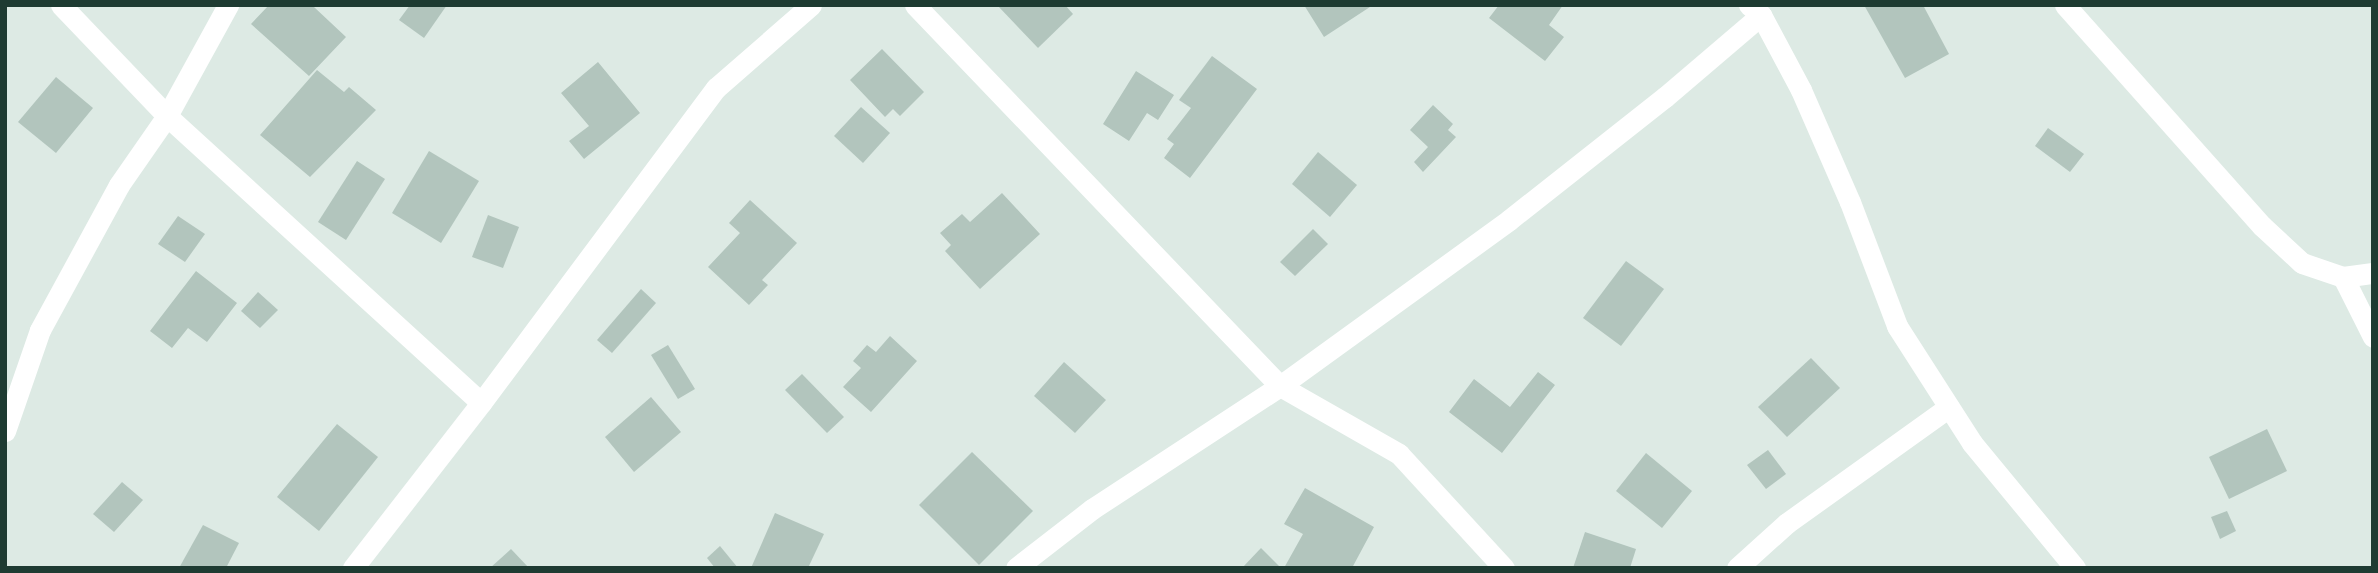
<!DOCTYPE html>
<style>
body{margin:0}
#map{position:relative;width:2378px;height:573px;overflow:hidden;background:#ddeae4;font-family:"DM Sans",sans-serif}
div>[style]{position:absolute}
.building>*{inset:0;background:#b2c5bd}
.minor>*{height:21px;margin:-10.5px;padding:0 10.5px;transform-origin:10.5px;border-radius:10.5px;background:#fff}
span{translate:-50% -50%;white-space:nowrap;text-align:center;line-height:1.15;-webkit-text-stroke:5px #edf7f2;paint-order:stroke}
.frame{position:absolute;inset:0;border:7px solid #1e3b32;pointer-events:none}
</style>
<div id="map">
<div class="building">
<i style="clip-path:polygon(269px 5px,315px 5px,314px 7px,346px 37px,309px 76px,251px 24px)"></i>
<i style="clip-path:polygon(410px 5px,447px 5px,424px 38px,399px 20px)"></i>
<i style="clip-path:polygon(997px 5px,1065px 5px,1073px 14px,1038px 48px)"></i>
<i style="clip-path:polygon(1304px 5px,1373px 5px,1324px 37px)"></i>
<i style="clip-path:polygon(1499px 5px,1563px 5px,1549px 25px,1564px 37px,1545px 61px,1489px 18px)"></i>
<i style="clip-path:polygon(1864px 5px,1923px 5px,1949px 54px,1905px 78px)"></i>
<i style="clip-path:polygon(882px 49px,924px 92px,900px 116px,893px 109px,885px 117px,850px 80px)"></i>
<i style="clip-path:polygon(1212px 56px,1257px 89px,1190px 178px,1164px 158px,1174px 144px,1167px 139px,1191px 108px,1179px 100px)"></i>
<i style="clip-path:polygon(598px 62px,640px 113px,584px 159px,569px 141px,589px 126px,561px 93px)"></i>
<i style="clip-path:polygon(317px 70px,344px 92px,349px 87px,376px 110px,310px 177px,260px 135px)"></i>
<i style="clip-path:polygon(1136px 71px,1174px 95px,1158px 120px,1147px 113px,1129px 141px,1103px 124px)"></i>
<i style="clip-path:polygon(56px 77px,93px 108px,56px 153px,18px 122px)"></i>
<i style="clip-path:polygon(1433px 105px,1453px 124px,1448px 130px,1456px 137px,1423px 172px,1414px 162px,1428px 147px,1410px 130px)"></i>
<i style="clip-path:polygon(861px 107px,890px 133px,863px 163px,834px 136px)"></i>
<i style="clip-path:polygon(2048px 128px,2084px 154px,2070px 172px,2035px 146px)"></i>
<i style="clip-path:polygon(429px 151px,479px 181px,441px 243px,392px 213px)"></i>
<i style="clip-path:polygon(1318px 152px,1357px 185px,1330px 217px,1292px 184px)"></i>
<i style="clip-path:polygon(357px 161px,385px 179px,346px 240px,318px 222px)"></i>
<i style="clip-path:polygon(1002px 193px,1040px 234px,980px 289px,945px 251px,951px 245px,940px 233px,962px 214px,970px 222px)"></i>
<i style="clip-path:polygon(750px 200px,797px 243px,762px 280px,768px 285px,749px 305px,708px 267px,740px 233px,729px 223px)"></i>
<i style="clip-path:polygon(488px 215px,519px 227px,503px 268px,472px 257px)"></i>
<i style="clip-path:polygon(178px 216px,205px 234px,185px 262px,158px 244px)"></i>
<i style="clip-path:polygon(1313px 229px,1328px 244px,1295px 276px,1280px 262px)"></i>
<i style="clip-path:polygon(1626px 261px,1664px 289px,1621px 346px,1583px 318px)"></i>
<i style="clip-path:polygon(196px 271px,237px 303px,207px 342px,188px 328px,172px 348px,150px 331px)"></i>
<i style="clip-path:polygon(641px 289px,656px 303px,612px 353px,597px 340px)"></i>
<i style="clip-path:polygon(258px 292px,278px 310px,260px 328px,241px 311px)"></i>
<i style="clip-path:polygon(890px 336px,917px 361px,871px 412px,843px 387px,861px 368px,853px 361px,867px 345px,876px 352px)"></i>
<i style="clip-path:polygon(668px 345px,695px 389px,678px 399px,651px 355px)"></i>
<i style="clip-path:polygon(1811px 358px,1840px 388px,1787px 437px,1758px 407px)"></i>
<i style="clip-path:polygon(1064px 362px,1106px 400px,1075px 433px,1034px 396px)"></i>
<i style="clip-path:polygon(1538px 372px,1555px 385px,1502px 453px,1449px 412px,1474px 379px,1510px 407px)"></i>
<i style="clip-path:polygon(802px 374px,844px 417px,827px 433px,785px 390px)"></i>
<i style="clip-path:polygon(651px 397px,681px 432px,634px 472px,605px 437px)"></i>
<i style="clip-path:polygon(337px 424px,378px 457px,319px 531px,277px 497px)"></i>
<i style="clip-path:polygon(2267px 429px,2287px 471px,2229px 499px,2209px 457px)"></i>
<i style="clip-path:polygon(1768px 450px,1786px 474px,1766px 489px,1747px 465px)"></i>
<i style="clip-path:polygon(972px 452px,1033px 511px,979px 565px,919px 505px)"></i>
<i style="clip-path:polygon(1646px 453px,1692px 491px,1662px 528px,1616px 491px)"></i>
<i style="clip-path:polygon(122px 482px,143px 500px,114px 532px,93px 514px)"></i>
<i style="clip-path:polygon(1305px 488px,1374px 527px,1352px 568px,1284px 568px,1303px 534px,1284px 524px)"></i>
<i style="clip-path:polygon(2227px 511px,2236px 531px,2220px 539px,2211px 517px)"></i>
<i style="clip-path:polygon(775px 513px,824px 534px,808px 568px,751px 568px)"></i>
<i style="clip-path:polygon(203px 525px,239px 543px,226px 568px,179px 568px)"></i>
<i style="clip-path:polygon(1585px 532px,1636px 549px,1630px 568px,1573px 568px)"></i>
<i style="clip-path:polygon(720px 546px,738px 568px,715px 568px,707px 558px)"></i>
<i style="clip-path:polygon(1261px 548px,1281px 568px,1242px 568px)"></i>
<i style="clip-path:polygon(511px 549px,529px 568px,490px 568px)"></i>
</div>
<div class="minor">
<i style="left:61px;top:5px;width:153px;rotate:46.3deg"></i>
<i style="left:167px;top:116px;width:425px;rotate:42.4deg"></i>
<i style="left:915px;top:5px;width:528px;rotate:46.23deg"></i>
<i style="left:1280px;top:386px;width:137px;rotate:29.7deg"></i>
<i style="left:1399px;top:454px;width:155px;rotate:47.4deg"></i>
<i style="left:1749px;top:5px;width:16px;rotate:40deg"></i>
<i style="left:1761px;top:15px;width:85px;rotate:61.9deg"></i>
<i style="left:1801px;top:90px;width:122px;rotate:66.4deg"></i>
<i style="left:1850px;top:202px;width:133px;rotate:69.2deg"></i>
<i style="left:1897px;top:326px;width:139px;rotate:57.3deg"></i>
<i style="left:1972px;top:443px;width:162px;rotate:50.5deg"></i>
<i style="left:2065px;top:5px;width:296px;rotate:48.3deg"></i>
<i style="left:2262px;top:226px;width:54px;rotate:42.8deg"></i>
<i style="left:2302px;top:263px;width:43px;rotate:18.9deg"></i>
<i style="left:2343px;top:277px;width:30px;rotate:-8deg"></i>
<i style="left:2343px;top:277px;width:67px;rotate:63.4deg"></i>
<i style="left:5px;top:431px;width:107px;rotate:-70.9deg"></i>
<i style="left:40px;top:330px;width:165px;rotate:-61.4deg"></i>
<i style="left:119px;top:185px;width:84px;rotate:-55.2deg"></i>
<i style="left:167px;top:116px;width:127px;rotate:-61.2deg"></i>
<i style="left:353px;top:568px;width:209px;rotate:-52.2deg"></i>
<i style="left:481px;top:403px;width:393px;rotate:-53.3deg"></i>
<i style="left:716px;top:88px;width:126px;rotate:-41.1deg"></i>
<i style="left:1016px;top:568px;width:96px;rotate:-37.8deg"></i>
<i style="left:1092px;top:509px;width:225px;rotate:-33.2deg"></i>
<i style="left:1280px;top:386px;width:283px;rotate:-35.9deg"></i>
<i style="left:1509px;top:220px;width:199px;rotate:-38.3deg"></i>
<i style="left:1665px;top:97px;width:126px;rotate:-40.5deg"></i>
<i style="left:1737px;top:568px;width:67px;rotate:-42deg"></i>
<i style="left:1787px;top:523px;width:199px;rotate:-35.6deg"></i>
</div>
<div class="frame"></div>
</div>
